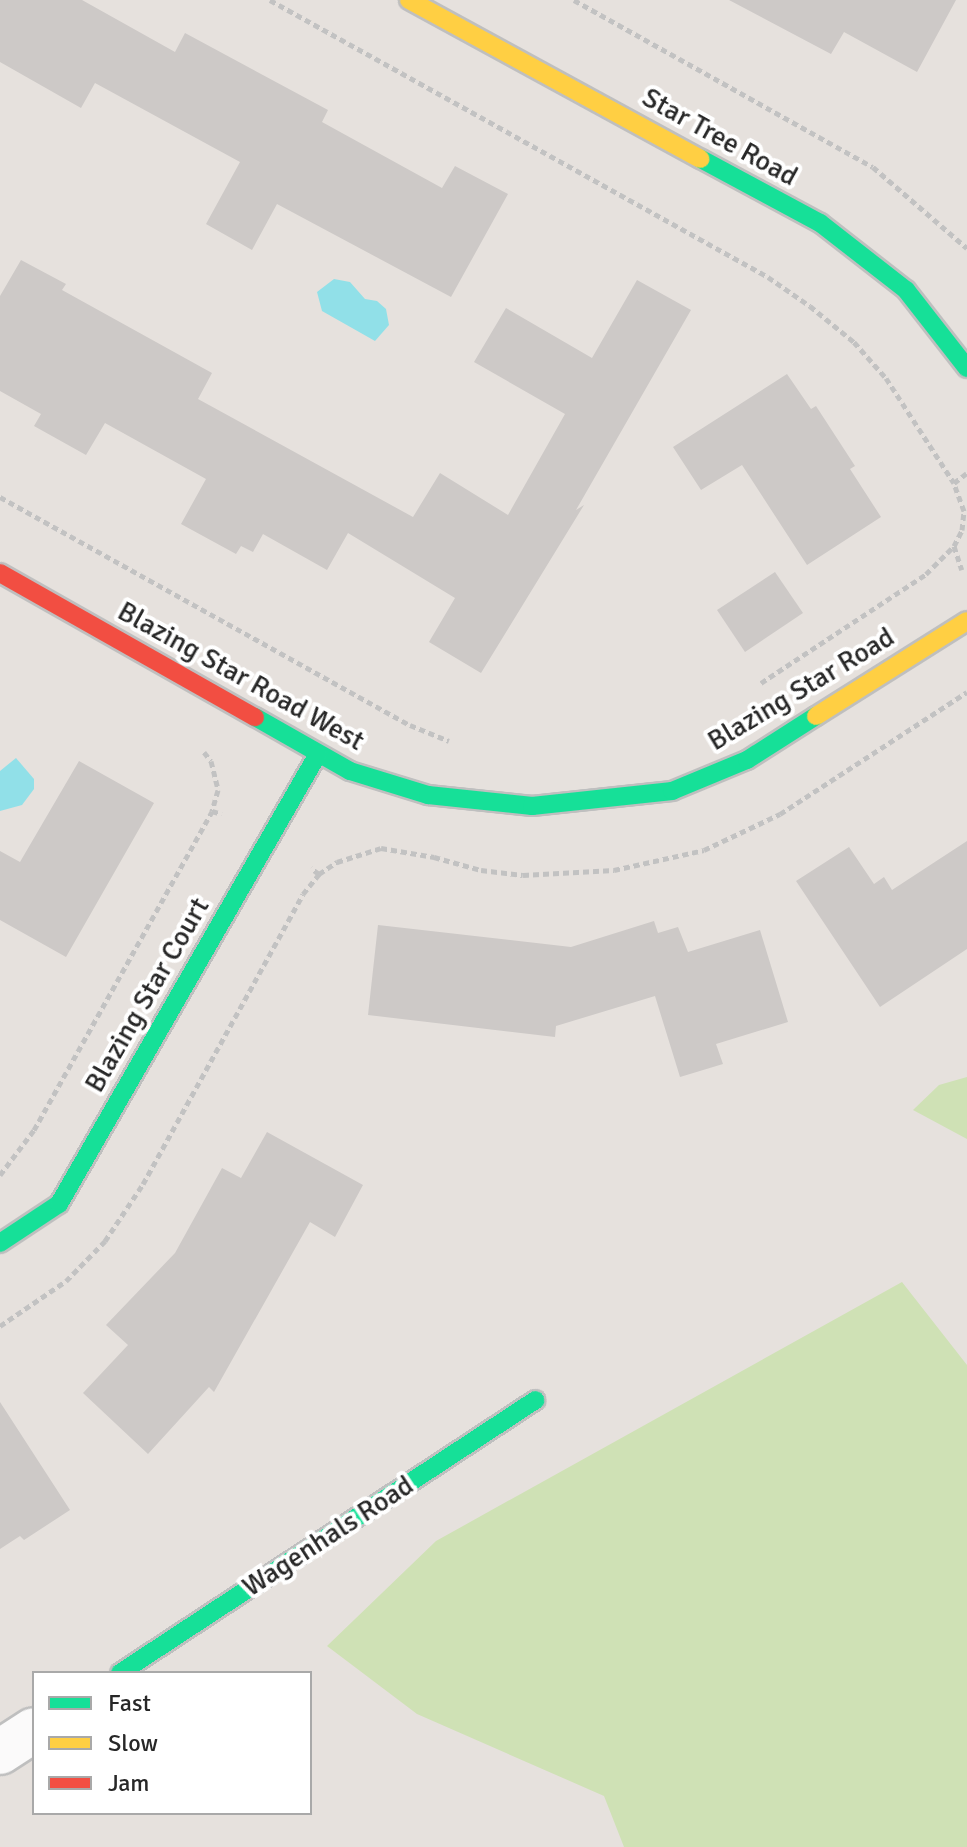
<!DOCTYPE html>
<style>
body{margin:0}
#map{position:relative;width:967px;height:1847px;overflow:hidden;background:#e6e1dd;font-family:Signika,sans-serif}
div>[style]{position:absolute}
.green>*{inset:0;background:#cfe1b5}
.water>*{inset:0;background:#91e0e8}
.building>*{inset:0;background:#cdc9c7}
.path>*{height:5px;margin-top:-2.5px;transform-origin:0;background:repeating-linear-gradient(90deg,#c2c2c2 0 6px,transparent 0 10px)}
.roads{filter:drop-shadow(2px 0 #bfbfbf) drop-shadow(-2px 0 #bfbfbf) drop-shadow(0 2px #bfbfbf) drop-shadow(0 -2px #bfbfbf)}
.street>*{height:44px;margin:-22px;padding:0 22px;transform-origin:22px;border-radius:22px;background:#fbfafa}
.fast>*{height:18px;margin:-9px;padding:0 9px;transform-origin:9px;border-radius:9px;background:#16e098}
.slow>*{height:18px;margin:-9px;padding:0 9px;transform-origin:9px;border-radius:9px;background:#ffcf43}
.jam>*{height:18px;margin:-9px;padding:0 9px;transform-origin:9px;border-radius:9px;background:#f24e42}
span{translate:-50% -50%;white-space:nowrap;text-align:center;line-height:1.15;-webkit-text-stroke:8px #fff;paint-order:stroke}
.street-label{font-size:28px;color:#272727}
.legend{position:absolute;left:32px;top:1671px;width:280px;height:144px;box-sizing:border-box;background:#fff;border:2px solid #a9a9a9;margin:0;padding:10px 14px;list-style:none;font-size:24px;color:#272727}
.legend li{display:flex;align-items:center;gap:16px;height:40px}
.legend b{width:40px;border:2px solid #a9a9a9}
</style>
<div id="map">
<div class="green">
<i style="clip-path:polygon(967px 1077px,967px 1139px,913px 1110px,939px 1085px)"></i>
<i style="clip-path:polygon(902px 1282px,967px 1365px,967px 1847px,624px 1847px,604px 1796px,417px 1714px,327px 1646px,436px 1541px)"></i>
</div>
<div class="water">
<i style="clip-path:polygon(334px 279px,350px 282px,365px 299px,377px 301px,386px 309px,389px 325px,375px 341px,322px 311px,317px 292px)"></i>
<i style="clip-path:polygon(16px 758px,34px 779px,34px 789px,22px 805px,0 811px,0 771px)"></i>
</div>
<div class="building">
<i style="clip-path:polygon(0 0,82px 0,175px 52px,185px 33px,328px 110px,322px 122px,442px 188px,455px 166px,508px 194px,451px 297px,277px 204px,252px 250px,206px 224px,240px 162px,95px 83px,81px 108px,0 62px)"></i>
<i style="clip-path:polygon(729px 0,956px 0,917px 72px,844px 32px,831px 54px)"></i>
<i style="clip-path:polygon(21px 260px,66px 284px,62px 290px,212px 373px,198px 399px,413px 517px,440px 473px,508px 515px,565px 414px,474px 362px,506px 308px,592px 358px,637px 280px,691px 310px,576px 510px,584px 505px,481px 673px,429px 642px,455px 598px,348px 533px,327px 570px,263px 534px,253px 552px,241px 546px,236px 554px,181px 524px,206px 479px,105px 423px,86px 455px,34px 426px,41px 414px,0 391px,0 296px)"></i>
<i style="clip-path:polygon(787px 374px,811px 409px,816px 406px,855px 466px,850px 469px,881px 517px,807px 565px,742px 465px,701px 490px,673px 447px)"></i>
<i style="clip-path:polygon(775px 572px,803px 613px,745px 652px,717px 610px)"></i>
<i style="clip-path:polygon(79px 761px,154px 803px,66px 957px,0 920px,0 851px,20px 862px)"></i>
<i style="clip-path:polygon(967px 841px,967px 949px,880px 1007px,796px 881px,849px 847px,874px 884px,884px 877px,892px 890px)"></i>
<i style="clip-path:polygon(654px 921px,658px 933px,678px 927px,688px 952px,760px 930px,788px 1022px,716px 1044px,723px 1064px,680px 1077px,655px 996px,556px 1026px,555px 1037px,368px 1015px,378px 925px,571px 947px)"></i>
<i style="clip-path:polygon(267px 1132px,363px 1185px,335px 1237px,310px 1222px,214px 1392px,209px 1387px,148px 1454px,83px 1393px,128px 1345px,106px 1325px,175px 1253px,222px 1168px,241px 1178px)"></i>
<i style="clip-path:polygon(0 1402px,70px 1510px,24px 1540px,20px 1536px,0 1549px)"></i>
</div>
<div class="path">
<i style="left:270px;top:0;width:570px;rotate:29.08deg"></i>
<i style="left:768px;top:277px;width:51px;rotate:34.6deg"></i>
<i style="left:810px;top:306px;width:57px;rotate:39.3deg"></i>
<i style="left:854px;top:342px;width:48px;rotate:48.4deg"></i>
<i style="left:886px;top:378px;width:125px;rotate:57.1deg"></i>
<i style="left:574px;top:0;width:342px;rotate:29.2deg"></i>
<i style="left:873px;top:167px;width:124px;rotate:40.8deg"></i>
<i style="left:0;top:497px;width:469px;rotate:29.1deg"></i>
<i style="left:410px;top:725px;width:42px;rotate:22.3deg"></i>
<i style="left:954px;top:546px;width:18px;rotate:-63deg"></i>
<i style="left:962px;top:530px;width:19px;rotate:-84deg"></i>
<i style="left:964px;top:511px;width:30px;rotate:-110deg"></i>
<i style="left:954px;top:483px;width:16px;rotate:-38deg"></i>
<i style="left:761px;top:683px;width:198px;rotate:-33.4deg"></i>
<i style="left:926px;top:574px;width:40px;rotate:-45deg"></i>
<i style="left:954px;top:546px;width:25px;rotate:72deg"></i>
<i style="left:204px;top:752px;width:11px;rotate:52deg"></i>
<i style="left:211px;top:761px;width:30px;rotate:76deg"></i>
<i style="left:218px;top:790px;width:22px;rotate:106deg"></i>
<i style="left:319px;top:874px;width:22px;rotate:-34deg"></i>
<i style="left:337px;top:862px;width:46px;rotate:-17.7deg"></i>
<i style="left:381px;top:848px;width:54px;rotate:9.6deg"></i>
<i style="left:434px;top:857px;width:49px;rotate:15.5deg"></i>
<i style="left:481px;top:870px;width:42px;rotate:6.8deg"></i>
<i style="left:523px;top:875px;width:91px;rotate:-3.1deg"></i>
<i style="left:614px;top:870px;width:92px;rotate:-12.5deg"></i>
<i style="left:704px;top:850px;width:84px;rotate:-25.3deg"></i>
<i style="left:780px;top:814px;width:223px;rotate:-33.1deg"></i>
<i style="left:0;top:1175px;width:56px;rotate:-52.9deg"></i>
<i style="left:34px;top:1130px;width:365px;rotate:-60.8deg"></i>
<i style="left:212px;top:811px;width:10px;rotate:17deg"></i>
<i style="left:0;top:1326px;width:80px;rotate:-34.3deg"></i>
<i style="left:66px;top:1281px;width:56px;rotate:-45.7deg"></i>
<i style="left:105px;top:1241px;width:69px;rotate:-56.3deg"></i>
<i style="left:143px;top:1184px;width:331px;rotate:-61.1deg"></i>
<i style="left:303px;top:894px;width:26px;rotate:-51deg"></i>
<i style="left:319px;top:874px;width:10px;rotate:-143deg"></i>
</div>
<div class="roads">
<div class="street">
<i style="left:0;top:1752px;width:40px;rotate:-32.9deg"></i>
</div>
<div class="fast">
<i style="left:701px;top:159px;width:135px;rotate:28.3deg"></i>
<i style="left:820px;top:223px;width:109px;rotate:37.9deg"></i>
<i style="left:906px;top:290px;width:99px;rotate:52deg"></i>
<i style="left:255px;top:717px;width:109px;rotate:29.6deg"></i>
<i style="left:350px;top:771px;width:82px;rotate:17.1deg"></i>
<i style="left:428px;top:795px;width:105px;rotate:6deg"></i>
<i style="left:532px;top:806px;width:141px;rotate:-6.1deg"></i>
<i style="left:672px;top:791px;width:81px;rotate:-22.5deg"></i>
<i style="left:747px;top:760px;width:82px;rotate:-32.5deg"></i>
<i style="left:0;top:1243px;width:71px;rotate:-33.5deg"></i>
<i style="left:59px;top:1204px;width:519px;rotate:-60.08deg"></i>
<i style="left:120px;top:1673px;width:497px;rotate:-33.3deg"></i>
</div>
<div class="slow">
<i style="left:409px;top:0;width:332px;rotate:28.6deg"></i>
<i style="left:816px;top:716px;width:178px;rotate:-32.2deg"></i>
</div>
<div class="jam">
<i style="left:0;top:573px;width:293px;rotate:29.5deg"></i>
</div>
</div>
<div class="street-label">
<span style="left:720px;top:137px;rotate:29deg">Star Tree Road</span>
<span style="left:241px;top:676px;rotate:29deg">Blazing Star Road West</span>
<span style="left:801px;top:689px;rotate:-31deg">Blazing Star Road</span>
<span style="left:147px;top:995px;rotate:-60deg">Blazing Star Court</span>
<span style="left:328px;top:1536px;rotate:-33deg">Wagenhals Road</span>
</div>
<ul class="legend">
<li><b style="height:10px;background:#16e098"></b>Fast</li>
<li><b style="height:10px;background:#ffcf43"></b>Slow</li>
<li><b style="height:10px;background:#f24e42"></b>Jam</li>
</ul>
</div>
